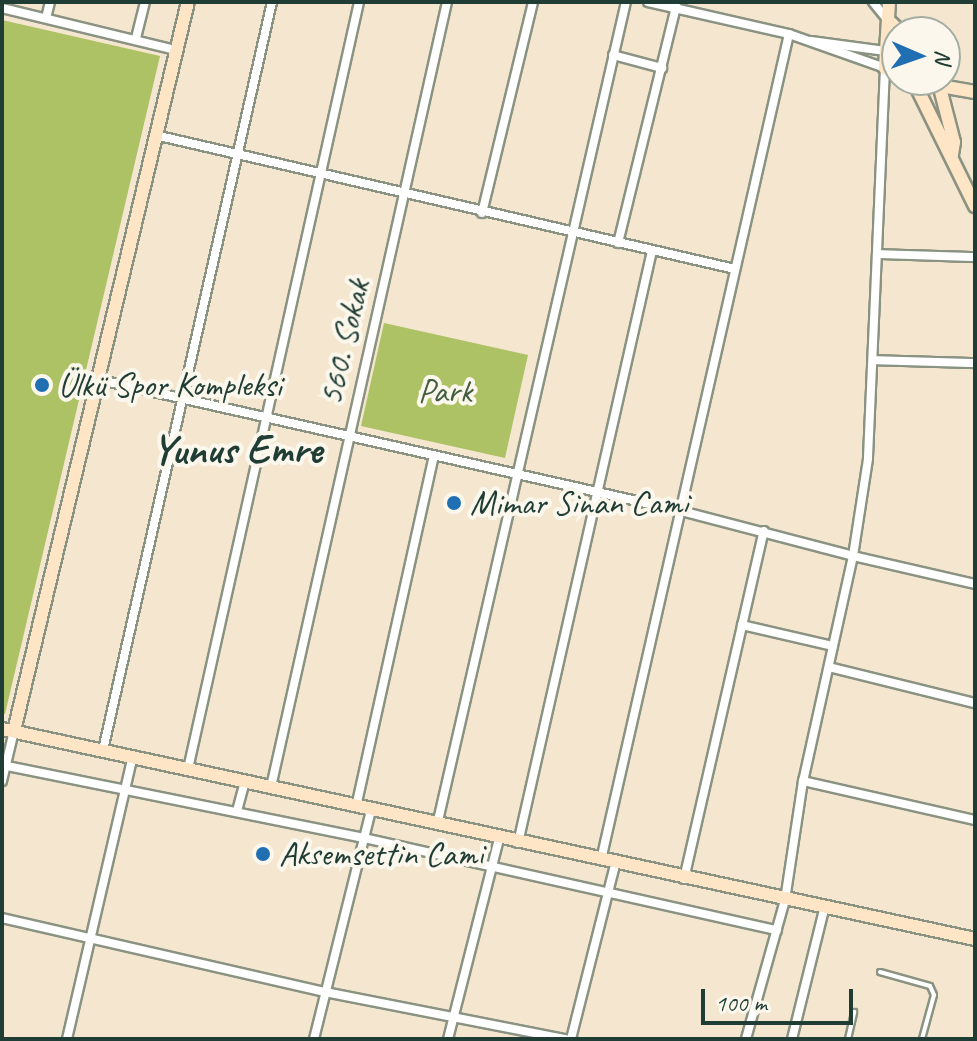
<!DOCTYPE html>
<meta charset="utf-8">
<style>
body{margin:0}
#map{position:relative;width:977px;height:1041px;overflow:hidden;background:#f5e7cf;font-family:Caveat,sans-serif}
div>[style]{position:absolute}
.green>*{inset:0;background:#adc165}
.roads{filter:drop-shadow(2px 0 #8a9282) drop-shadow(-2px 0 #8a9282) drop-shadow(0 2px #8a9282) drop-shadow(0 -2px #8a9282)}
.lane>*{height:4px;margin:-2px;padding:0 2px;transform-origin:2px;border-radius:2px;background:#fff}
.street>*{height:8px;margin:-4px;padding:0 4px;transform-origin:4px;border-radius:4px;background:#fff}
.secondary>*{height:12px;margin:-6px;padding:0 6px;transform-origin:6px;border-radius:6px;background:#fee5c5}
.dots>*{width:22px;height:22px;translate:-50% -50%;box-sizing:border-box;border:4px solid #fbf7ec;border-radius:50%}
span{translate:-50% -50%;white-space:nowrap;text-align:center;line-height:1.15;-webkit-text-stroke:8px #fbf7ec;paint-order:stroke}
.street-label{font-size:34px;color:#1f3d34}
.poi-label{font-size:34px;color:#1f3d34}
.left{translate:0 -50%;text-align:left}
.park-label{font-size:34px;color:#425e40}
.district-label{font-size:42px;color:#1f3d34;font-weight:700}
.frame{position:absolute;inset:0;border:4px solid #1f3d34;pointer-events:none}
.north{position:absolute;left:881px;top:16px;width:80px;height:80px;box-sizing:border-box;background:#fbf7ec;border:2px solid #a3ada2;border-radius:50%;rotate:92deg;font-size:22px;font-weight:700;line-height:32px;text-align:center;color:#1f3d34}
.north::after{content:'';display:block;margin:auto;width:28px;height:36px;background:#1f6fb2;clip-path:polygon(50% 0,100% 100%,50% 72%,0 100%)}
.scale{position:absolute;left:701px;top:989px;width:152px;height:36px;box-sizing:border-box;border:4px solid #1f3d34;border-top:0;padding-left:10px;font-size:24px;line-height:28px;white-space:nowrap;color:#1f3d34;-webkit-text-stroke:6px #fbf7ec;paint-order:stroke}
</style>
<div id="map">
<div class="green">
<i style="clip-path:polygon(2px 20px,160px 56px,5px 714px,2px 713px)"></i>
<i style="clip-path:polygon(384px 323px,528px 355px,505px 458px,361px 426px)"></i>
</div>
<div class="roads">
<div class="lane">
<i style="left:880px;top:972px;width:52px;rotate:15.6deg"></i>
<i style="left:930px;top:986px;width:10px;rotate:66deg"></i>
<i style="left:934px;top:995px;width:46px;rotate:105.3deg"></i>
<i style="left:848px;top:1039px;width:28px;rotate:-77deg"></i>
</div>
<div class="street">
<i style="left:648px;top:2px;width:145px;rotate:12.8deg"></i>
<i style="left:789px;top:34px;width:102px;rotate:19.5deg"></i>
<i style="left:885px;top:68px;width:391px;rotate:92.5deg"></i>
<i style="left:868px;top:459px;width:98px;rotate:98.8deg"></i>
<i style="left:853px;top:556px;width:125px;rotate:12.9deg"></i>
<i style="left:873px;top:2px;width:22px;rotate:51deg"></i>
<i style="left:2px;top:8px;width:179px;rotate:13.6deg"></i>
<i style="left:46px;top:18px;width:16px;rotate:-76deg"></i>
<i style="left:136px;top:38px;width:37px;rotate:-76deg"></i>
<i style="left:811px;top:41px;width:75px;rotate:7.7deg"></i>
<i style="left:613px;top:55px;width:51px;rotate:14.9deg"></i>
<i style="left:155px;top:135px;width:595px;rotate:13.01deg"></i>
<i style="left:482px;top:213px;width:217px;rotate:-76.4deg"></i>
<i style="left:618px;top:243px;width:244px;rotate:-76.2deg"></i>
<i style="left:877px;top:254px;width:98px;rotate:1.8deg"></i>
<i style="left:873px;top:360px;width:102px;rotate:1.7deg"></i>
<i style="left:96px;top:379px;width:596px;rotate:12.71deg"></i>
<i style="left:677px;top:510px;width:182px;rotate:14.6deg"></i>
<i style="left:853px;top:556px;width:230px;rotate:102.5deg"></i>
<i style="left:803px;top:781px;width:120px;rotate:98.6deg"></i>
<i style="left:785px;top:900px;width:144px;rotate:105.7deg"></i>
<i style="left:742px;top:625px;width:93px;rotate:13deg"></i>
<i style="left:829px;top:667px;width:150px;rotate:13.9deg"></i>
<i style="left:103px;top:750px;width:767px;rotate:-77.27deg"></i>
<i style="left:2px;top:765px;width:369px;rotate:11.4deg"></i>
<i style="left:364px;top:838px;width:423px;rotate:12.6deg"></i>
<i style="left:188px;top:769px;width:786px;rotate:-77.43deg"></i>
<i style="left:2px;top:781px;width:51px;rotate:-76.5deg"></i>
<i style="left:803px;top:781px;width:176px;rotate:12.8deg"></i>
<i style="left:271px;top:787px;width:804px;rotate:-77.36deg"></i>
<i style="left:356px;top:807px;width:360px;rotate:-77.5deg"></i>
<i style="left:237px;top:811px;width:30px;rotate:-75deg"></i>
<i style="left:437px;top:825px;width:844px;rotate:-77.07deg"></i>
<i style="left:518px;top:843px;width:607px;rotate:-77.25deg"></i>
<i style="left:601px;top:860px;width:847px;rotate:-77.18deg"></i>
<i style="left:684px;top:879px;width:357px;rotate:-77.1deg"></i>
<i style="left:2px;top:918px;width:331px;rotate:12.9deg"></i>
<i style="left:325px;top:992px;width:245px;rotate:11.1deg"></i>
<i style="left:67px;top:1039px;width:291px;rotate:-76.9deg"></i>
<i style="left:314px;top:1039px;width:236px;rotate:-76deg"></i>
<i style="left:448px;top:1039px;width:206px;rotate:-75.7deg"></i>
<i style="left:571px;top:1039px;width:179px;rotate:-75.8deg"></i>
<i style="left:792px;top:1039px;width:133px;rotate:-76.1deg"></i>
</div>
<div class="secondary">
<i style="left:889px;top:2px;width:66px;rotate:93.5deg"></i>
<i style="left:885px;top:68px;width:14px;rotate:30deg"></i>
<i style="left:888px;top:20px;width:18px;rotate:43deg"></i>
<i style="left:906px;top:80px;width:70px;rotate:9.9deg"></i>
<i style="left:916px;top:86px;width:134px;rotate:63.8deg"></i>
<i style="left:940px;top:88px;width:56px;rotate:75.5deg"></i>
<i style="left:954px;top:142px;width:13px;rotate:99deg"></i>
<i style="left:2px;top:729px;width:995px;rotate:12.18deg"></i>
<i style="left:14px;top:731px;width:749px;rotate:-76.58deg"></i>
</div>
</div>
<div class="dots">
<i style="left:42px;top:385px;background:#1f6fb2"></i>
<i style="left:454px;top:503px;background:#1f6fb2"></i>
<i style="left:263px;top:854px;background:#1f6fb2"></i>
</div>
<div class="street-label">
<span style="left:344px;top:342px;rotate:-77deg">560. Sokak</span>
</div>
<div class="poi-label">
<span class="left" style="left:58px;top:385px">Ülkü Spor Kompleksi</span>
<span class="left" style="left:470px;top:503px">Mimar Sinan Cami</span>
<span class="left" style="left:279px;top:854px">Aksemsettin Cami</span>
</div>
<div class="park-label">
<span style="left:445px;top:391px">Park</span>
</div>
<div class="district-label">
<span style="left:237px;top:450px">Yunus Emre</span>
</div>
<div class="frame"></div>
<div class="north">N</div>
<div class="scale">100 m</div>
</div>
